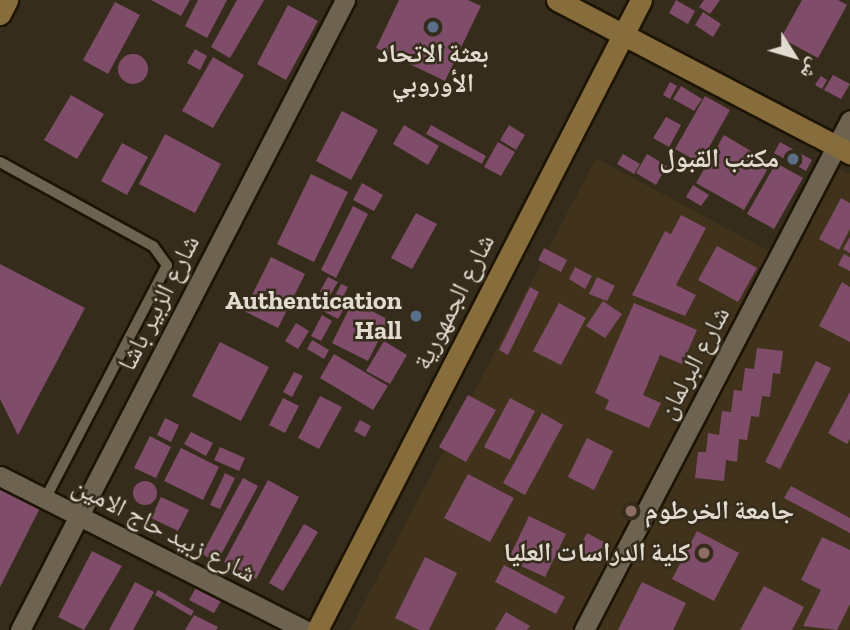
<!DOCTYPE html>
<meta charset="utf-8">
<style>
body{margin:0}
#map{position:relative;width:850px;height:630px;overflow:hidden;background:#362c1b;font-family:"Zilla Slab","Noto Naskh Arabic",serif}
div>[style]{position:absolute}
.built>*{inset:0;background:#41331b}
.building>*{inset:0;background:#7f4d6a}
.round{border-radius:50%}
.roads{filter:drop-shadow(2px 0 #1d1404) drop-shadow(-2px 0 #1d1404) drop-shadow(0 2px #1d1404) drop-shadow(0 -2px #1d1404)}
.lane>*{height:10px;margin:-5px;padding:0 5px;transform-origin:5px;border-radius:5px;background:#6e6350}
.street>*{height:19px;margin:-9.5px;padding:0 9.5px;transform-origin:9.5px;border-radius:9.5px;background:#6e6350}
.secondary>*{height:21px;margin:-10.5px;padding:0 10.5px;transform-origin:10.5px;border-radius:10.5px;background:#876c3c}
.dots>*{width:19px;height:19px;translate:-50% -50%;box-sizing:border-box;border:4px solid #362c1b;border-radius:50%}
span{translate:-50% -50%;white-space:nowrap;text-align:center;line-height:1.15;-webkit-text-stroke:5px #362c1b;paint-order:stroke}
.poi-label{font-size:26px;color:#e2dbd0;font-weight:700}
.right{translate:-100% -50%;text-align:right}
.left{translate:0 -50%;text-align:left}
.street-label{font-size:26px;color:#e2dbd0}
.north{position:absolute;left:759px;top:21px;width:70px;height:70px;-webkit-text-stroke:5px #362c1b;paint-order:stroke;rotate:127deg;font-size:19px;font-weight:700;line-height:28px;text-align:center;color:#e2dbd0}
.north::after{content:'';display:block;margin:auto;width:24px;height:32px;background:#e2dbd0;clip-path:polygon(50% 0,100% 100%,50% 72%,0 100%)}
</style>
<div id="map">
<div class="built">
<i style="clip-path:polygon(596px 158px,774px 254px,824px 161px,850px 174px,850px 630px,350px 630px)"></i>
</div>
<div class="building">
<i style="clip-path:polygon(151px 0,190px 0,181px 16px)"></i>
<i style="clip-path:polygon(198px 0,227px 0,207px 38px,185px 26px)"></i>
<i style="clip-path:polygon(237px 0,264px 0,230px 58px,211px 47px)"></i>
<i style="clip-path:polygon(399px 0,468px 0,481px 6px,445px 81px,376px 48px)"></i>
<i style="clip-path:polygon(676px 0,695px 11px,688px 24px,669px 13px)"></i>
<i style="clip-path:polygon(704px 0,720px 0,710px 14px,699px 7px)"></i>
<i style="clip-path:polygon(802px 0,838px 0,847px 5px,818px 58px,781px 38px)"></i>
<i style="clip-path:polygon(115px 2px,140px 15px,108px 74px,83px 60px)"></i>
<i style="clip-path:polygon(288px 5px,318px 21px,286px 80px,257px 64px)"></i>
<i style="clip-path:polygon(703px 12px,721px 24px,713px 37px,695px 25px)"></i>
<i style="clip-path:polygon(195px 49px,207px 56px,200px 70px,187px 63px)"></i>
<i class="round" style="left:118px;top:54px;width:30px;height:30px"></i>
<i style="clip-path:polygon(213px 57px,244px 75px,213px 128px,182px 111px)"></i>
<i style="clip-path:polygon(833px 75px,850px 84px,841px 99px,824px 90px)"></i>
<i style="clip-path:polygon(821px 76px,827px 80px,822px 89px,815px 85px)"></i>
<i style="clip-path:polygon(670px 82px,677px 86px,670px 99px,663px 95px)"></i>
<i style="clip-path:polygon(681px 86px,702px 99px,694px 111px,673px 99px)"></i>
<i style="clip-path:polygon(71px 95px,104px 114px,77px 159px,44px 140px)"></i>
<i style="clip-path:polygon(705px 96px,730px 110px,700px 163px,675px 149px)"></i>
<i style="clip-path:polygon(342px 111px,378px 130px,351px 180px,316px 161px)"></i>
<i style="clip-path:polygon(666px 117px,681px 125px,669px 147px,653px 138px)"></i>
<i style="clip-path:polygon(404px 125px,439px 146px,428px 165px,393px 144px)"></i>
<i style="clip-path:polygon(431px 125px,486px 156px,482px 164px,426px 134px)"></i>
<i style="clip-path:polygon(509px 125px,525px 135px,516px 150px,500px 140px)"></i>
<i style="clip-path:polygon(165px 134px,221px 164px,195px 213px,139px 184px)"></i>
<i style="clip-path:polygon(724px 135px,771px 163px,744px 210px,696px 183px)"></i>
<i style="clip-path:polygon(498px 142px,515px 152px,501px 176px,484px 167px)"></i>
<i style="clip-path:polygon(780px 142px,812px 160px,806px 171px,774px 153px)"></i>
<i style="clip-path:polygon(122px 143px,148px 157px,127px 195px,101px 181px)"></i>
<i style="clip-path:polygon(623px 154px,640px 164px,634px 174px,617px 164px)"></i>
<i style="clip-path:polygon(647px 154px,667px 166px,656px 185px,636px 173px)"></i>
<i style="clip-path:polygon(776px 163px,803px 178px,774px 229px,747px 214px)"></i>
<i style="clip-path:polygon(311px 174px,348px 192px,314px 262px,277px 244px)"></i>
<i style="clip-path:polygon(362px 183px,383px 195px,374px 211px,353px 200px)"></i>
<i style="clip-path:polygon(693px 185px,709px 195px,701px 206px,686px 197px)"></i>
<i style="clip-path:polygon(841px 198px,850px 203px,850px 229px,839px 250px,819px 239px)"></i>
<i style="clip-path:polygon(353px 206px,368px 214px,336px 278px,321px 270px)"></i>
<i style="clip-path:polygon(416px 213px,437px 224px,412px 269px,391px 258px)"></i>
<i style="clip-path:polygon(681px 215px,706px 228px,676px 285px,696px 295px,685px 316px,632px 295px,665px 231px,671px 234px)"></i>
<i style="clip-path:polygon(850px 237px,850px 253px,843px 249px)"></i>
<i style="clip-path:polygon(717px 246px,757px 268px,738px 302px,698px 280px)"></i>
<i style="clip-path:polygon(544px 248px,567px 260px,561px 272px,538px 260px)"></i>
<i style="clip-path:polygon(844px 254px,850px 257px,850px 271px,838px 265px)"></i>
<i style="clip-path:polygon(271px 257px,305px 274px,278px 328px,244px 311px)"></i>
<i style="clip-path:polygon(0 264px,85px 308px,18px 435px,0 399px)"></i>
<i style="clip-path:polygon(575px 267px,592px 276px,585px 289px,569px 279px)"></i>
<i style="clip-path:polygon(328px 277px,338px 282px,329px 297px,320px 291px)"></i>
<i style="clip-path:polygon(597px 277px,615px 286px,607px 301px,589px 294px)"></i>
<i style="clip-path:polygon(842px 282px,850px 287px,850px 342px,819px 326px)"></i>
<i style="clip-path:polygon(341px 284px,348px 287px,341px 301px,334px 298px)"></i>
<i style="clip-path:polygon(530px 287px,539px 292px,508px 355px,499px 350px)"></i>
<i style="clip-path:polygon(330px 299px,345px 307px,338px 319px,323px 311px)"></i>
<i style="clip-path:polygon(353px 301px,389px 320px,368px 361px,332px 343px)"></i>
<i style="clip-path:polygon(603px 301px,622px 314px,605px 338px,586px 326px)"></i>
<i style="clip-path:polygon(559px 303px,586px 318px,561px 365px,533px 351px)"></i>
<i style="clip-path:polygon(634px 303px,697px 330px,682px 364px,660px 355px,643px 395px,661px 403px,649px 428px,605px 409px,609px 400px,595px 393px)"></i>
<i style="clip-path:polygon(322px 315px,332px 321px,321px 341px,311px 336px)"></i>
<i style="clip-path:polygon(296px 323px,309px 331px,298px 349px,285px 341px)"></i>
<i style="clip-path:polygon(312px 340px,329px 350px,324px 359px,307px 349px)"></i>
<i style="clip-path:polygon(384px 341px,407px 355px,390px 384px,366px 371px)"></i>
<i style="clip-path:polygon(220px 342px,269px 367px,241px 421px,192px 396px)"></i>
<i style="clip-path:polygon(757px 348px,783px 351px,780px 374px,773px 373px,770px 397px,762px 396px,759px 417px,751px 416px,747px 440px,739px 439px,737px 462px,726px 460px,724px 481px,695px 478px,698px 452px,706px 452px,708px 433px,719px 435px,722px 411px,731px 412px,734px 390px,742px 391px,745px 368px,754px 369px)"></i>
<i style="clip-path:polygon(334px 354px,388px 386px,373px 410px,320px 378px)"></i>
<i style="clip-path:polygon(816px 361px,831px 368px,780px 469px,765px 462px)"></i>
<i style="clip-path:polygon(294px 372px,303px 376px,292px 397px,283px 392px)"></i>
<i style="clip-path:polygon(850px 392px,850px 439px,847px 444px,828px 433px)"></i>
<i style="clip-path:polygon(468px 395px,496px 410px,466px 462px,439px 447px)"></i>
<i style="clip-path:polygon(320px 396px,342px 407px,319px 449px,298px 438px)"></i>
<i style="clip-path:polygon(283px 398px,299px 406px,285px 433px,269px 425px)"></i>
<i style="clip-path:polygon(510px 398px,535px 411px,510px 460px,484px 447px)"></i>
<i style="clip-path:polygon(542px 413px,563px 425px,525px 495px,503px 483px)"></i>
<i style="clip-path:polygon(165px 418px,179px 425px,171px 442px,157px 435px)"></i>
<i style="clip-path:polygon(360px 420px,371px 426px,365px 437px,354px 431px)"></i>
<i style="clip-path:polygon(191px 432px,213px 443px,206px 456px,184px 444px)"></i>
<i style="clip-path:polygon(150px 436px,171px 447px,156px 478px,134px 468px)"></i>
<i style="clip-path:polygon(587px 438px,613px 451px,594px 490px,568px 477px)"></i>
<i style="clip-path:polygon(220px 447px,245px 458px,239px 471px,214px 460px)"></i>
<i style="clip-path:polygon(181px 448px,219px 467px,203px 500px,164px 481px)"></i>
<i style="clip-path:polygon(225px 473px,235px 478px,220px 509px,210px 505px)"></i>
<i style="clip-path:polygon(468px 474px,514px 498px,490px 542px,444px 518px)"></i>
<i style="clip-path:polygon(243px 478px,258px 486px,217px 562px,202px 554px)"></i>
<i style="clip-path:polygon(268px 480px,299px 497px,256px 579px,224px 562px)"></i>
<i class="round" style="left:133px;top:481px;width:24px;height:24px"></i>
<i style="clip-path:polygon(791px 486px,850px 518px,850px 533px,784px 498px)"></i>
<i style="clip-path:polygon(0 488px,40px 508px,0 587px)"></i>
<i style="clip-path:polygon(161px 497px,189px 510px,178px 531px,151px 518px)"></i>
<i style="clip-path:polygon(529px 516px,566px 534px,545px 577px,508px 560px)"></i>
<i style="clip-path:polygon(304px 524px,318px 532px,283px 591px,269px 583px)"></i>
<i style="clip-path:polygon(697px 531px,739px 553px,714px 601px,672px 579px)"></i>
<i style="clip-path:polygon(587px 533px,611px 546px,602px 563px,578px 550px)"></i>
<i style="clip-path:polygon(822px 537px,850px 550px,850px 604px,837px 630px,803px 626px,821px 590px,801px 580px)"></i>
<i style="clip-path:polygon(92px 551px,122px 566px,84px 630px,58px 617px)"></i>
<i style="clip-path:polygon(425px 557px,457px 573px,429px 630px,419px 630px,395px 618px)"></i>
<i style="clip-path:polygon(504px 565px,565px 597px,556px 614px,495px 582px)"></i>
<i style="clip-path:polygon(135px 582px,154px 592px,133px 630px,109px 630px)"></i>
<i style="clip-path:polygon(642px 582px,686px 603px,673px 630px,618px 630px)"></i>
<i style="clip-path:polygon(197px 586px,222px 599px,214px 613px,189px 600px)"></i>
<i style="clip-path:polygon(764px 586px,804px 607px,792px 630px,740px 630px)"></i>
<i style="clip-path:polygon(158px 590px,194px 611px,191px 616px,155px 595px)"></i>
<i style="clip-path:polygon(506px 612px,530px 626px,527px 630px,495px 630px)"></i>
<i style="clip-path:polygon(194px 615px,218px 627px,216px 630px,185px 630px)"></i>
</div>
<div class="roads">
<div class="lane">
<i style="left:0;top:162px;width:175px;rotate:28.8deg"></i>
<i style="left:153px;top:246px;width:24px;rotate:54deg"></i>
<i style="left:167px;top:265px;width:264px;rotate:117.5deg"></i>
</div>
<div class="street">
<i style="left:0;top:476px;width:342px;rotate:26.8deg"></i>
<i style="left:20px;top:630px;width:709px;rotate:-62.71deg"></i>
<i style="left:584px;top:630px;width:575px;rotate:-62.45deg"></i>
</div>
<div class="secondary">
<i style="left:557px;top:0;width:331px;rotate:27.6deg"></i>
<i style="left:0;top:14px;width:16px;rotate:-63deg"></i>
<i style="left:317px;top:630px;width:708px;rotate:-62.78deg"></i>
</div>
</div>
<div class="dots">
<i style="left:433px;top:27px;background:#5c6f8a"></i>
<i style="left:793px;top:159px;background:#5c6f8a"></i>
<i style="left:416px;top:316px;background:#5c6f8a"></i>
<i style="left:631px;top:511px;background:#8d6e63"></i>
<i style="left:704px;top:553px;background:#8d6e63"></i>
</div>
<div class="poi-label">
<span style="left:433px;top:69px">بعثة الاتحاد<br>الأوروبي</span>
<span class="right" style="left:779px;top:159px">مكتب القبول</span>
<span class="right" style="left:402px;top:316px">Authentication<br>Hall</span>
<span class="left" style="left:645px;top:511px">جامعة الخرطوم</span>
<span class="right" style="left:690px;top:553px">كلية الدراسات العليا</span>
</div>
<div class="street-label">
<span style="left:454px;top:302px;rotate:-63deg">شارع الجمهورية</span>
<span style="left:159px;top:303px;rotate:-63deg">شارع الزبير باشا</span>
<span style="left:694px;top:363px;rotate:-62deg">شارع البرلمان</span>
<span style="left:164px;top:530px;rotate:27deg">شارع زبيد حاج الامين</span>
</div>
<div class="north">ش</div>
</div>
